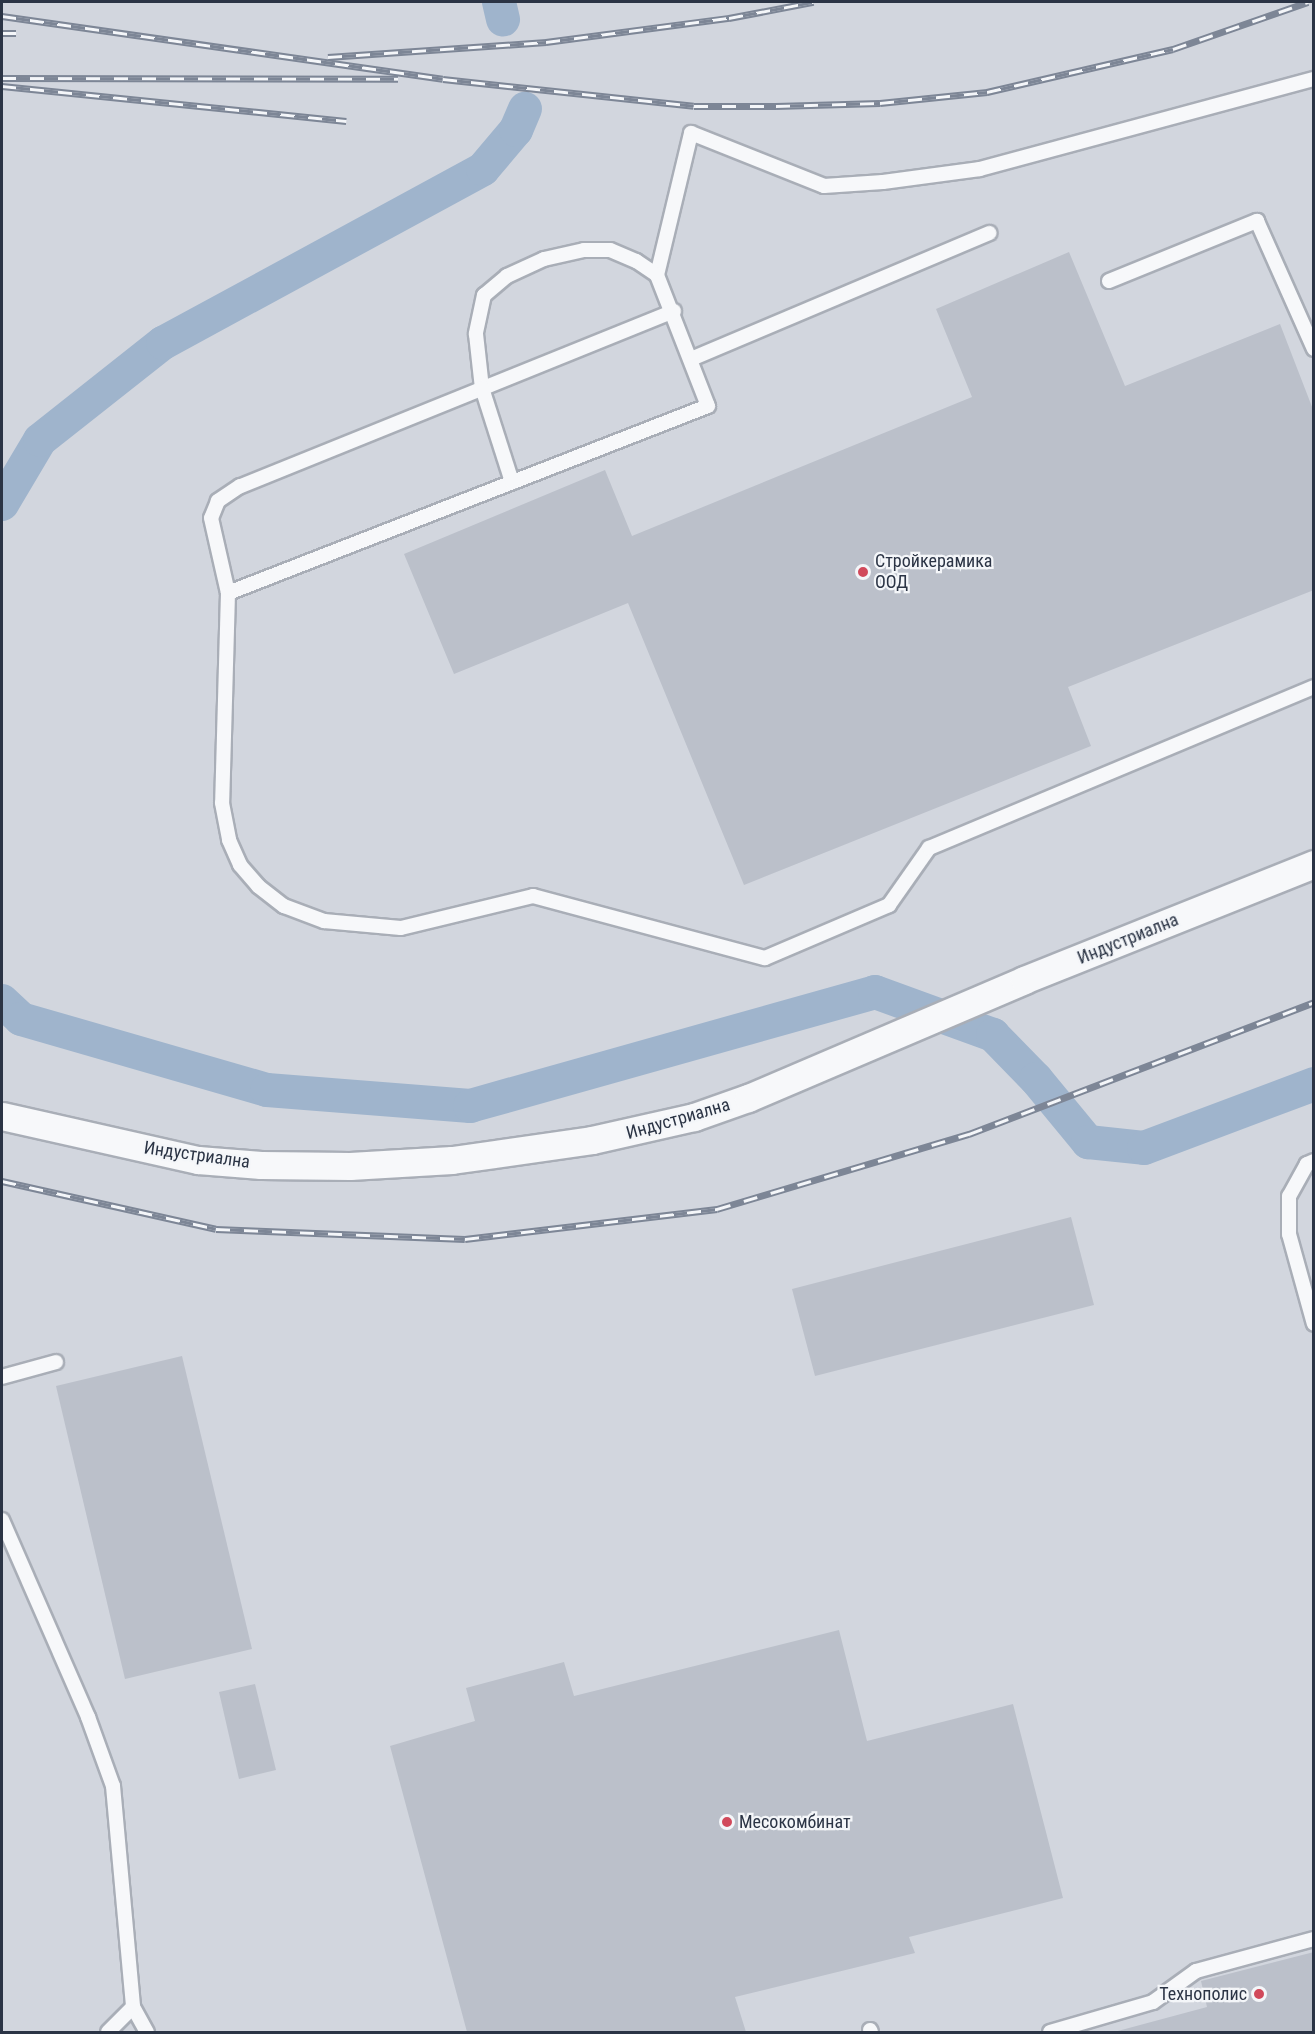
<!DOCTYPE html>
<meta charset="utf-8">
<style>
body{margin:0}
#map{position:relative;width:1315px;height:2034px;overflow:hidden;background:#e4e7ec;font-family:"Roboto Condensed",sans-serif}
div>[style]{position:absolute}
.built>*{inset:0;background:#d2d6de}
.canal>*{height:34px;margin:-17px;padding:0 17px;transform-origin:17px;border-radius:17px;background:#9fb4cc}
.building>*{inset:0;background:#bbc0ca}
.roads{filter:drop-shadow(2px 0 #a9aeb7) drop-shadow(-2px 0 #a9aeb7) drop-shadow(0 2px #a9aeb7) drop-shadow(0 -2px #a9aeb7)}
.service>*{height:14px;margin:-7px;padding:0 7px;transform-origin:7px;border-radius:7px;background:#f7f8fa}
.minor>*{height:27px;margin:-13.5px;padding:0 13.5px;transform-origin:13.5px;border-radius:13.5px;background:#f7f8fa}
.rail>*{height:7px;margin-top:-3.5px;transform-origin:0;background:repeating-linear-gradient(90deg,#f4f6f9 0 14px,#7d8696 0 28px);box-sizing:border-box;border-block:2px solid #7d8696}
.dots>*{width:16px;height:16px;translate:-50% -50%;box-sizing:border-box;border:3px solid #f4f6f9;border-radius:50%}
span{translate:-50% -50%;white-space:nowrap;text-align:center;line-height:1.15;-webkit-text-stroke:4.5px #f4f6f9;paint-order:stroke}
.poi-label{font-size:18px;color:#2b3445}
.left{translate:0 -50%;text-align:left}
.right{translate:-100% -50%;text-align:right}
.street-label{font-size:18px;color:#2b3445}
.frame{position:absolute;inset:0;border:3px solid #2b3445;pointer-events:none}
</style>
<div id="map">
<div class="built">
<i style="clip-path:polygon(2px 2px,1313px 2px,1313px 2032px,2px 2032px)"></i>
</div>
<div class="canal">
<i style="left:499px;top:2px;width:18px;rotate:77deg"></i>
<i style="left:2px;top:504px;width:74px;rotate:-59.3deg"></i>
<i style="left:40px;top:440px;width:157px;rotate:-38.3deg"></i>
<i style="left:163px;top:343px;width:364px;rotate:-28.5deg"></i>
<i style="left:483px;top:169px;width:51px;rotate:-49.8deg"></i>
<i style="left:516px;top:130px;width:23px;rotate:-67deg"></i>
<i style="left:2px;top:1001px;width:26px;rotate:43deg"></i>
<i style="left:21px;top:1019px;width:256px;rotate:16.1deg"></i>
<i style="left:267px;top:1090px;width:204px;rotate:4.5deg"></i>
<i style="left:470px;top:1106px;width:421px;rotate:-15.7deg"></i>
<i style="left:875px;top:992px;width:126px;rotate:20deg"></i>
<i style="left:993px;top:1035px;width:62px;rotate:45.7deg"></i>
<i style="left:1036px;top:1079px;width:82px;rotate:50.5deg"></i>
<i style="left:1088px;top:1142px;width:56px;rotate:6.1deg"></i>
<i style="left:1144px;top:1148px;width:182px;rotate:-20.6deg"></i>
</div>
<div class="building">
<i style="clip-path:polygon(1069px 252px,1125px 386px,1280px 324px,1314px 412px,1314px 590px,1068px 687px,1091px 746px,744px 885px,628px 603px,454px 674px,404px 554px,605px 470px,632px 536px,972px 397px,936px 309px)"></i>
<i style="clip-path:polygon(1071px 1217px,1094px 1305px,815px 1376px,792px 1289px)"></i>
<i style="clip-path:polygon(182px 1356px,252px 1649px,125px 1679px,56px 1386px)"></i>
<i style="clip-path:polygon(839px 1630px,867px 1741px,1013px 1704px,1063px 1898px,909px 1937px,915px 1953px,735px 1997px,746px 2032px,467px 2032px,390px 1746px,475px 1721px,466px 1688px,564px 1662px,574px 1696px)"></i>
<i style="clip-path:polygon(255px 1684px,276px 1770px,239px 1779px,219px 1692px)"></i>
<i style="clip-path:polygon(1314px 1952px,1314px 2032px,1114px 2032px,1207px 2007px,1201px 1981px)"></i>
</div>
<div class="roads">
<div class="service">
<i style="left:657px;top:275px;width:146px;rotate:-76.5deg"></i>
<i style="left:691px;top:133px;width:143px;rotate:21.7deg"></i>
<i style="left:824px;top:186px;width:59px;rotate:-3.9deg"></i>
<i style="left:883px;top:182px;width:98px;rotate:-7.6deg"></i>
<i style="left:980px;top:169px;width:346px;rotate:-15.1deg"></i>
<i style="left:1109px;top:281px;width:160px;rotate:-22.1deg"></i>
<i style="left:1257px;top:221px;width:140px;rotate:66deg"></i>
<i style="left:674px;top:311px;width:468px;rotate:158deg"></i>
<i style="left:240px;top:486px;width:27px;rotate:146deg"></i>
<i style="left:218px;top:501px;width:18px;rotate:112deg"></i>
<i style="left:211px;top:518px;width:77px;rotate:77.2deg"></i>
<i style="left:228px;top:593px;width:210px;rotate:91.6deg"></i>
<i style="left:222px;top:803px;width:38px;rotate:79deg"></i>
<i style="left:229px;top:840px;width:27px;rotate:66deg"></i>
<i style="left:240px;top:865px;width:28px;rotate:49deg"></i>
<i style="left:258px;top:886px;width:33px;rotate:38deg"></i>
<i style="left:284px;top:906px;width:43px;rotate:20.6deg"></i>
<i style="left:324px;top:921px;width:77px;rotate:5.2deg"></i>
<i style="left:401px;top:928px;width:136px;rotate:-13.6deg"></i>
<i style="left:533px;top:896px;width:240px;rotate:15deg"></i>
<i style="left:765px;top:958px;width:135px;rotate:-23.1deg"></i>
<i style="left:889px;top:905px;width:70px;rotate:-54.9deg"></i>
<i style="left:929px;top:848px;width:417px;rotate:-22.7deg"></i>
<i style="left:691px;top:359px;width:324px;rotate:-22.9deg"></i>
<i style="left:228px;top:593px;width:515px;rotate:-21.29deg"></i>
<i style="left:708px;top:406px;width:141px;rotate:-111.3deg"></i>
<i style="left:657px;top:275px;width:25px;rotate:-146deg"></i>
<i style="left:636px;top:261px;width:28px;rotate:-157deg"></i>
<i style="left:610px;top:250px;width:26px;rotate:180deg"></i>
<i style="left:584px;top:250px;width:41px;rotate:167.3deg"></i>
<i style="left:544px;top:259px;width:41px;rotate:155.3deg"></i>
<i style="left:507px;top:276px;width:30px;rotate:140deg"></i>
<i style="left:484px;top:295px;width:40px;rotate:102deg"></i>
<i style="left:476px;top:334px;width:54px;rotate:83.7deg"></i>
<i style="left:482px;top:388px;width:99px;rotate:72.3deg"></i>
<i style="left:1314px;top:1161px;width:8px;rotate:157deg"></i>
<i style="left:1307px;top:1164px;width:37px;rotate:119deg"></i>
<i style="left:1289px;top:1196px;width:38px;rotate:90deg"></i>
<i style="left:1289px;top:1234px;width:93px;rotate:74.5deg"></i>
<i style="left:2px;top:1377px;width:56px;rotate:-15.5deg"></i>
<i style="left:2px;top:1520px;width:215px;rotate:66.4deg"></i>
<i style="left:88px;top:1717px;width:73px;rotate:70.1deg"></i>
<i style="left:113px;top:1786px;width:222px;rotate:84.8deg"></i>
<i style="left:133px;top:2007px;width:29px;rotate:61deg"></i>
<i style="left:870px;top:2030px;width:2px;rotate:63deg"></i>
<i style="left:108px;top:2032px;width:35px;rotate:-45deg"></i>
<i style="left:1050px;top:2032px;width:107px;rotate:-16.2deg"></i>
<i style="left:1153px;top:2002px;width:53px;rotate:-35.8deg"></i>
<i style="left:1196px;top:1971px;width:122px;rotate:-15.2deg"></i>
</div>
<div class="minor">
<i style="left:2px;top:1116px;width:201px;rotate:12.7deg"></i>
<i style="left:198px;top:1160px;width:63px;rotate:4.5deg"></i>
<i style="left:261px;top:1165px;width:89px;rotate:0.6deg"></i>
<i style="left:350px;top:1166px;width:102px;rotate:-3.4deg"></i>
<i style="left:452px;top:1160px;width:141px;rotate:-8.1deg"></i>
<i style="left:592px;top:1140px;width:105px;rotate:-12.7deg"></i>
<i style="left:694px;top:1117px;width:57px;rotate:-19.4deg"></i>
<i style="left:748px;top:1098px;width:300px;rotate:-23.1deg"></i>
<i style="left:1024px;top:980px;width:312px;rotate:-21.8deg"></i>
</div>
</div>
<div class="rail">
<i style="left:2px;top:16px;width:445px;rotate:8.1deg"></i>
<i style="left:443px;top:79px;width:252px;rotate:6.1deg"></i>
<i style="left:694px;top:106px;width:82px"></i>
<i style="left:776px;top:106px;width:104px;rotate:-1.7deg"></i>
<i style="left:880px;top:103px;width:108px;rotate:-5.9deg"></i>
<i style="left:987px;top:92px;width:191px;rotate:-13deg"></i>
<i style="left:1173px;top:49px;width:143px;rotate:-19.2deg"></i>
<i style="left:2px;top:33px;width:14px"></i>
<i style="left:328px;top:57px;width:219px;rotate:-3.9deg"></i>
<i style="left:546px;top:42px;width:185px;rotate:-7.5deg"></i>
<i style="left:729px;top:18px;width:86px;rotate:-10.8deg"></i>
<i style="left:2px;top:78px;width:396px;rotate:0.1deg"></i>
<i style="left:2px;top:86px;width:346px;rotate:5.8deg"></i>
<i style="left:2px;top:1181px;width:219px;rotate:12.6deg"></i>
<i style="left:216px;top:1229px;width:249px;rotate:2.3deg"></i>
<i style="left:465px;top:1239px;width:254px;rotate:-6.8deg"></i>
<i style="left:717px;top:1209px;width:263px;rotate:-16.6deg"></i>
<i style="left:969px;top:1134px;width:369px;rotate:-20.9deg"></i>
</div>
<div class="dots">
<i style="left:863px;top:572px;background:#d1495b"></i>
<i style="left:727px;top:1822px;background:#d1495b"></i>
<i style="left:1259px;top:1994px;background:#d1495b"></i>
</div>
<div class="poi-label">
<span class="left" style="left:875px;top:572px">Стройкерамика<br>ООД</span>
<span class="left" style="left:739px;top:1822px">Месокомбинат</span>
<span class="right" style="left:1247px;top:1994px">Технополис</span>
</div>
<div class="street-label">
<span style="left:1128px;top:939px;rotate:-22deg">Индустриална</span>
<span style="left:678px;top:1119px;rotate:-16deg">Индустриална</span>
<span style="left:197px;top:1155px;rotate:8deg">Индустриална</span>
</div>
<div class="frame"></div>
</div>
